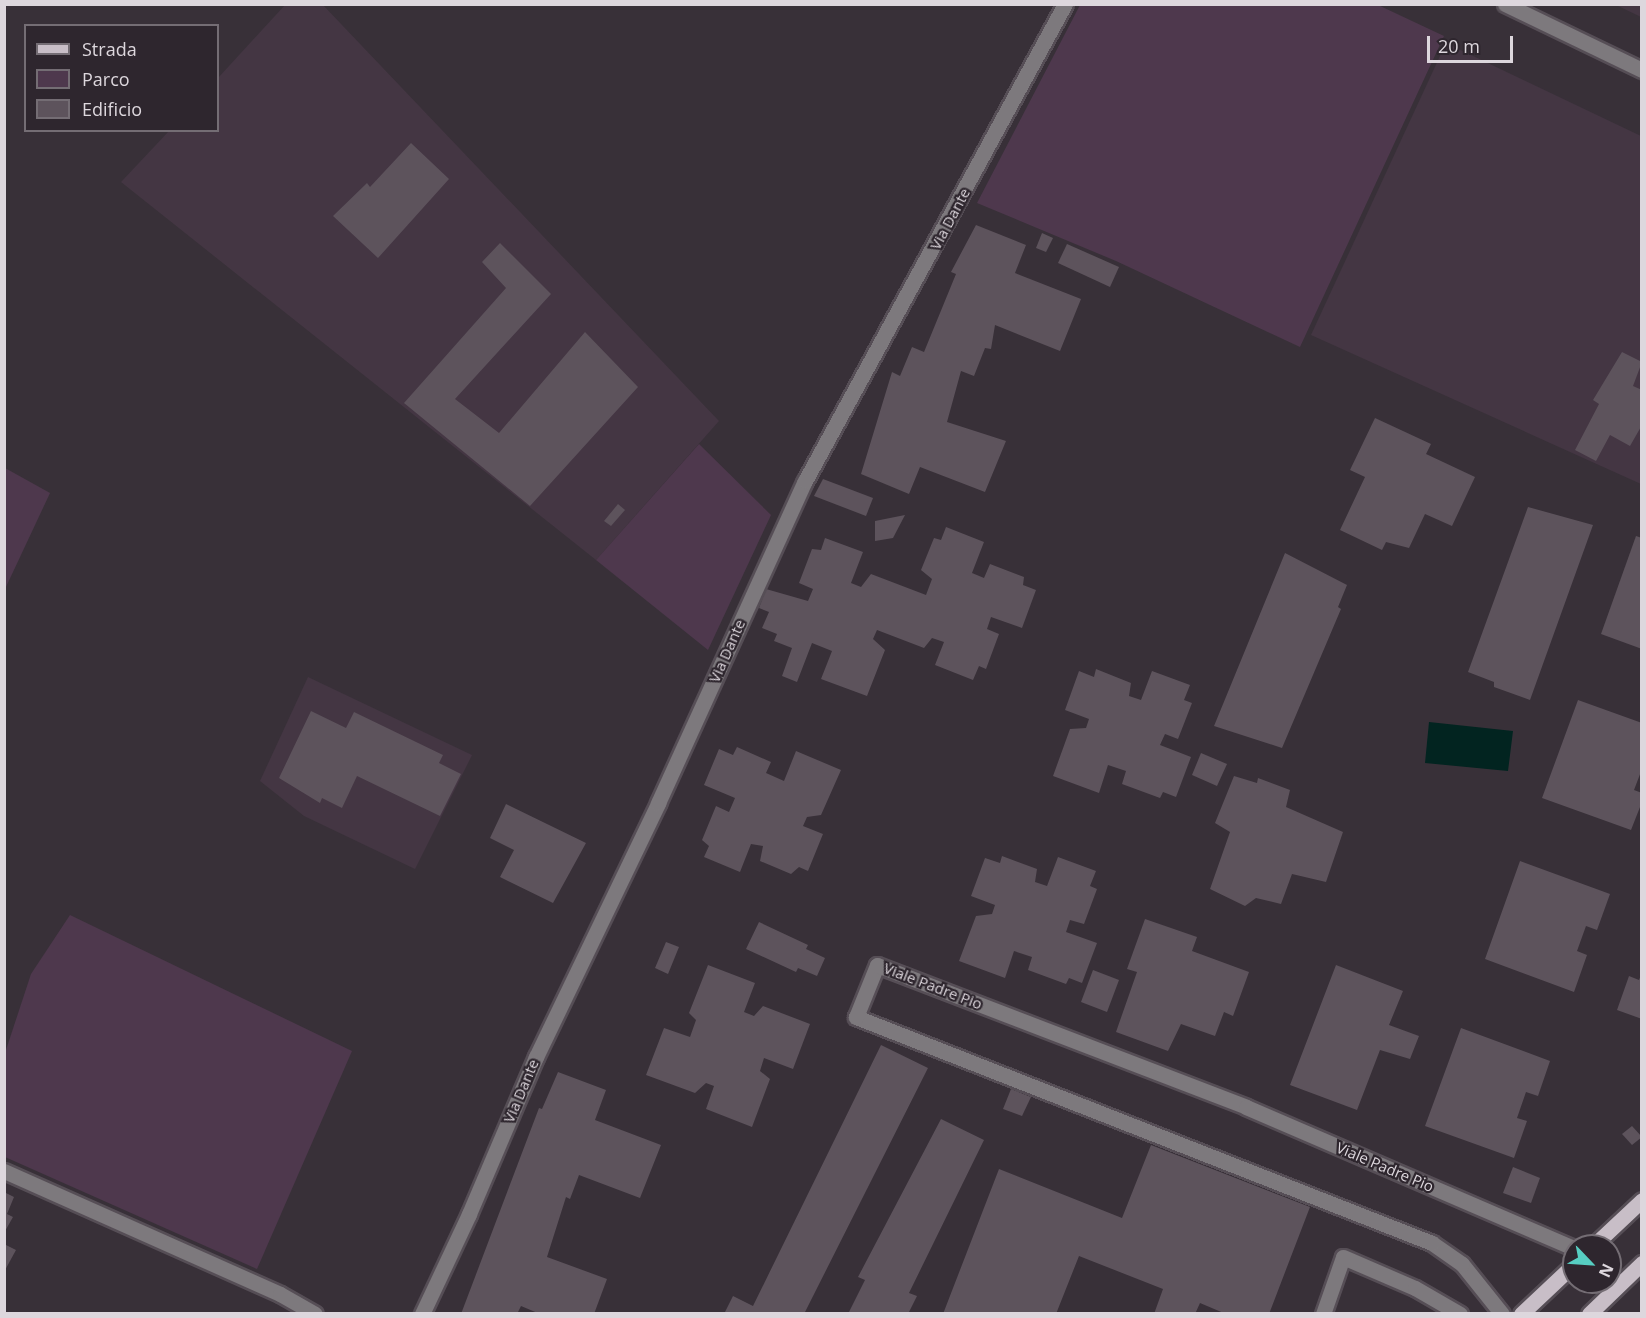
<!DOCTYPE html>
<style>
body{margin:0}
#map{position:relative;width:1646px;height:1318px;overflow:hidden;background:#383038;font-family:"Open Sans",sans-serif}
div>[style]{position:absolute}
.built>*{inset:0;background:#443643}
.green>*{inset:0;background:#4e384d}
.water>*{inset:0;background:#022420}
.building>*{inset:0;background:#5d535c}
.roads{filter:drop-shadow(2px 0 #564e56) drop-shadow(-2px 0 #564e56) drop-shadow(0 2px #564e56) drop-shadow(0 -2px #564e56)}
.minor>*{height:15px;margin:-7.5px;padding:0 7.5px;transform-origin:7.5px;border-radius:7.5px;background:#7d797d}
.major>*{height:15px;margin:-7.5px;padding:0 7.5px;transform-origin:7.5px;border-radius:7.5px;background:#c8bec7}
span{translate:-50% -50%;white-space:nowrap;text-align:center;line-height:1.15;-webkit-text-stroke:4.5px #2e262e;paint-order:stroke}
.street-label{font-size:15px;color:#ddd7dd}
.frame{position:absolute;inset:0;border:6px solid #ddd7dd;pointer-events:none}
.legend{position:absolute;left:24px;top:24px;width:195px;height:108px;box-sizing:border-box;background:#2e262e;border:2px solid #746d74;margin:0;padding:8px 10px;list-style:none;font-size:18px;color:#ddd7dd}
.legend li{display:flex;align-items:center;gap:12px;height:30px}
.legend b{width:30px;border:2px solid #746d74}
.north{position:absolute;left:1562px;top:1234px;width:60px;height:60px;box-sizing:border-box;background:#2e262e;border:2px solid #746d74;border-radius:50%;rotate:115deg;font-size:16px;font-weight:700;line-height:24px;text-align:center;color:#ddd7dd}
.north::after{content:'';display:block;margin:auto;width:21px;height:27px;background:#57cec2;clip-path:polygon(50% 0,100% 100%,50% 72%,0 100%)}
.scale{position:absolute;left:1427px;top:36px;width:86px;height:27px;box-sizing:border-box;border:3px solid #ddd7dd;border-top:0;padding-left:8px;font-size:18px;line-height:21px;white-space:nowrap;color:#ddd7dd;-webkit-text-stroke:4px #2e262e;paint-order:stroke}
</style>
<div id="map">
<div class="built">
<i style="clip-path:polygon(285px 5px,323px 5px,719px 421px,596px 560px,121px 182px,169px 131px,218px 130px,218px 78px)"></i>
<i style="clip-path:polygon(1616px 5px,1641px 5px,1641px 17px)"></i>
<i style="clip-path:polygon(1446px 43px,1641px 136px,1641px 484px,1311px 335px)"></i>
<i style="clip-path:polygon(308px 677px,472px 755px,415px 869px,304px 816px,260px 781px)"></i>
</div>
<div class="green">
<i style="clip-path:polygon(1080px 5px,1378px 5px,1444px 36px,1300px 347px,1116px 261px,977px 203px)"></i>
<i style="clip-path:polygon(699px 444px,771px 515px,708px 650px,596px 560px)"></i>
<i style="clip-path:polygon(5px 468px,50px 493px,5px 589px)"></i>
<i style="clip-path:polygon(70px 915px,352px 1051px,257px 1269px,5px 1157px,5px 1053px,31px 974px)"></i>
</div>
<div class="water">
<i style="clip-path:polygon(1429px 722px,1513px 731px,1508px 771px,1425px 763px)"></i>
</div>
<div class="building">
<i style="clip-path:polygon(411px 143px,449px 179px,378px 258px,333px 216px,367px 183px,370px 187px)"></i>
<i style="clip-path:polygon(976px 225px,1026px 245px,1015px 273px,1081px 299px,1060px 351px,995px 325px,991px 349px,985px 348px,974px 376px,961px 371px,947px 422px,1006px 441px,985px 492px,920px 467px,909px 494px,861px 474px,892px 372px,900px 376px,912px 347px,924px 352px,956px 274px,951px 272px)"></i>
<i style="clip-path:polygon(1042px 233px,1053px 238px,1046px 252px,1036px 248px)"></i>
<i style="clip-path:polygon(500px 243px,551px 294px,455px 399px,499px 433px,585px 332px,638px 387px,530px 506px,404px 403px,506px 288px,482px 262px)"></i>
<i style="clip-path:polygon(1067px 244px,1119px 267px,1110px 287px,1058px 263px)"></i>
<i style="clip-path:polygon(1622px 352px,1642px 362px,1633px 386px,1642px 390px,1642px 425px,1630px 446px,1610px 435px,1596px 461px,1575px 450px,1599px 404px,1593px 400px)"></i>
<i style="clip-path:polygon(1375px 418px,1431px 444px,1426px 454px,1475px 477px,1452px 526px,1425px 514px,1409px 548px,1386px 542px,1382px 550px,1340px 530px,1365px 477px,1350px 470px)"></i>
<i style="clip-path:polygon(823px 479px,873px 498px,866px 516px,814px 496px)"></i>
<i style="clip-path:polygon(618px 504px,625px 510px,611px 526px,604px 521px)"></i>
<i style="clip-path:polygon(1528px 507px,1593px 525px,1530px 700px,1494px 687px,1494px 682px,1468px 672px)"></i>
<i style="clip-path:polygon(905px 515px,893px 538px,875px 541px,875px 521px)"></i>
<i style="clip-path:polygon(946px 527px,984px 542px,972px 573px,984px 578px,990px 564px,1024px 577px,1023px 585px,1036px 590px,1022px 628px,991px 617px,987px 629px,999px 634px,986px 669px,979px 666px,973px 680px,935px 665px,944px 642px,932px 638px,924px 648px,877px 630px,873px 639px,885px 650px,867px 696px,821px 679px,832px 651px,812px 643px,797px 682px,782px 676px,792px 648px,774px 641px,777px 634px,762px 628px,769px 612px,759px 608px,766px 589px,808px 601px,813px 589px,799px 583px,812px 549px,821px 550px,825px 538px,863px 552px,851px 583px,861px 587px,871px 574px,926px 595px,932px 579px,921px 570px,934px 538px,941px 540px)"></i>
<i style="clip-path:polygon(1636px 536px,1642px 538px,1642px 649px,1601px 634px)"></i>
<i style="clip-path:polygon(1285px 553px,1347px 585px,1338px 607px,1341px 609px,1282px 748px,1214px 726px)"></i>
<i style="clip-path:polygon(1096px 669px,1131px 683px,1129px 696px,1141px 700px,1152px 671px,1190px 685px,1184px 700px,1192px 703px,1178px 739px,1165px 734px,1160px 745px,1191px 757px,1176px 797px,1163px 792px,1160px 798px,1122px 784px,1126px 771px,1108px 765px,1099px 793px,1053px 776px,1070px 729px,1086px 728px,1089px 719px,1065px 710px,1079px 671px,1094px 677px)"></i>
<i style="clip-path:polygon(1578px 700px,1642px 723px,1642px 769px,1634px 790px,1642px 793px,1642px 802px,1631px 830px,1542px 798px)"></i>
<i style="clip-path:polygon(311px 711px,346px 728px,354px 712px,443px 755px,439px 763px,461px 774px,440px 816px,357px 776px,342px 808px,322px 798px,320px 803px,279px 778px)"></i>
<i style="clip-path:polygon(737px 747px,771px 762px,766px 773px,784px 781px,796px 751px,841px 770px,821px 815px,807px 817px,803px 826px,823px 834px,808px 871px,799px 867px,791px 874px,760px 861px,763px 846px,751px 844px,740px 872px,704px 857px,709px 846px,702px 840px,716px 806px,729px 812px,735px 798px,704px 785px,719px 749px,733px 755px)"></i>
<i style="clip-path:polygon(1201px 753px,1227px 764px,1217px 786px,1192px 775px)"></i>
<i style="clip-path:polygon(1234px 776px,1257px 783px,1258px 778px,1290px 790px,1286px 807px,1343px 832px,1326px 882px,1292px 874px,1281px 904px,1256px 898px,1245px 906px,1210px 889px,1230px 832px,1215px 823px)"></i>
<i style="clip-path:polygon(506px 804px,586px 843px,553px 903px,500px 877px,514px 850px,490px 838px)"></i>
<i style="clip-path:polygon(1002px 856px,1037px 869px,1035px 882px,1047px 886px,1058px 857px,1096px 871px,1090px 886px,1097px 889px,1084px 924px,1070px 920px,1066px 932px,1097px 943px,1082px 983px,1069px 978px,1066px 984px,1028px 970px,1032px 957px,1014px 951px,1005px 978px,959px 961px,976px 916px,992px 914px,995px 905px,971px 896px,985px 858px,1000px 863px)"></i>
<i style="clip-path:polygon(1520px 861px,1610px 894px,1597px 930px,1586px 926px,1577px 951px,1587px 955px,1574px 992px,1485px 959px)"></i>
<i style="clip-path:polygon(1145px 919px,1197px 937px,1192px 951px,1249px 972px,1233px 1016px,1224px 1012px,1215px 1036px,1181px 1024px,1168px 1051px,1116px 1032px,1137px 972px,1127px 969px)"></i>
<i style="clip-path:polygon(759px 922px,808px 945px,806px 949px,825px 958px,817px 976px,798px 968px,796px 972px,746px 949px)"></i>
<i style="clip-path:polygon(666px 942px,679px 947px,668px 974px,655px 968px)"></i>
<i style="clip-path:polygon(708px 965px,755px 983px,744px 1012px,754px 1016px,763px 1006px,810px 1024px,793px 1069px,764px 1058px,760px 1071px,770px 1079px,752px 1127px,706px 1109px,714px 1086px,706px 1083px,695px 1093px,646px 1075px,664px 1028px,690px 1037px,696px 1020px,689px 1013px)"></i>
<i style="clip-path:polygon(1336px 965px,1403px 991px,1389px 1025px,1419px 1036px,1410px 1059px,1380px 1050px,1357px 1110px,1290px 1085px)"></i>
<i style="clip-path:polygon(1093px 970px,1119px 980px,1107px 1012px,1081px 1002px)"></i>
<i style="clip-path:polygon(1641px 975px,1642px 975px,1642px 1019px,1617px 1010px,1629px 976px,1639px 980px)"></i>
<i style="clip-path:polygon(1461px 1028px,1550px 1061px,1538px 1096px,1526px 1092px,1517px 1118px,1527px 1121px,1514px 1158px,1425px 1126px)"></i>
<i style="clip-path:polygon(881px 1045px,928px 1068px,804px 1314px,724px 1314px,733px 1296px,753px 1306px)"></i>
<i style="clip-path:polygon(558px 1072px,606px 1090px,595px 1120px,661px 1145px,640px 1198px,579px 1175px,570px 1199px,566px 1197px,547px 1257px,607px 1279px,594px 1314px,540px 1314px,521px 1306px,517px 1314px,461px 1314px,539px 1108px,542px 1109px)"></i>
<i style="clip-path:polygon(1011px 1089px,1031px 1097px,1022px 1116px,1003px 1109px)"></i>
<i style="clip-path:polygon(941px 1119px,984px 1140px,909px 1293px,917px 1296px,908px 1314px,848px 1314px,865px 1280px,858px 1277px)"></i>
<i style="clip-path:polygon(1632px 1126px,1642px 1137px,1632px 1145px,1622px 1134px)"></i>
<i style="clip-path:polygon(1151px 1145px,1310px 1207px,1269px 1314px,1226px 1314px,1200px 1303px,1195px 1314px,1154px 1314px,1163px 1289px,1079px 1256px,1056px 1314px,943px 1314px,999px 1169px,1122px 1218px)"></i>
<i style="clip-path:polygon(1513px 1167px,1540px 1178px,1531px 1203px,1503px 1193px)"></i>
<i style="clip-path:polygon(4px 1192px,14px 1197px,7px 1214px,13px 1217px,4px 1233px)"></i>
<i style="clip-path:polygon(4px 1244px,16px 1250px,4px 1272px)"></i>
</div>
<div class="roads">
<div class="minor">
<i style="left:1505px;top:4px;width:152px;rotate:25.7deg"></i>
<i style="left:4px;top:1171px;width:302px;rotate:24deg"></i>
<i style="left:280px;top:1294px;width:40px;rotate:29.7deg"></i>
<i style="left:422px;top:1314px;width:110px;rotate:-64.8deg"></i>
<i style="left:469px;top:1214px;width:171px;rotate:-66.9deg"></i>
<i style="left:536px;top:1057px;width:282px;rotate:-64.3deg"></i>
<i style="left:658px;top:803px;width:354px;rotate:-65.5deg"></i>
<i style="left:805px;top:481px;width:543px;rotate:-61.41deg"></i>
<i style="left:1323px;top:1314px;width:60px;rotate:-70.7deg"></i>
<i style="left:1343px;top:1257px;width:78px;rotate:23.3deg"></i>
<i style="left:1415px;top:1288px;width:52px;rotate:30deg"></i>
<i style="left:1502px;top:1314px;width:64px;rotate:-128.7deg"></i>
<i style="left:1462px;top:1264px;width:37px;rotate:-145deg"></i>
<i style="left:1432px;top:1243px;width:619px;rotate:-158.58deg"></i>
<i style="left:856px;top:1017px;width:56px;rotate:-68deg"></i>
<i style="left:877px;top:965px;width:395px;rotate:21deg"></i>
<i style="left:1246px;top:1107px;width:357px;rotate:23.3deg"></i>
</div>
<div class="major">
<i style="left:1593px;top:1246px;width:67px;rotate:-43.2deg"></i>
<i style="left:1521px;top:1314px;width:73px;rotate:-43.3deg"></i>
<i style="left:1589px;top:1314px;width:74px;rotate:-43.9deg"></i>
</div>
</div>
<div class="street-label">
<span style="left:950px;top:219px;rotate:-62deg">Via Dante</span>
<span style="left:727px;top:651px;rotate:-66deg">Via Dante</span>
<span style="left:933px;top:986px;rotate:21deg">Viale Padre Pio</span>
<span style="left:521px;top:1091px;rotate:-67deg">Via Dante</span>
<span style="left:1385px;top:1167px;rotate:23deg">Viale Padre Pio</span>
</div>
<div class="frame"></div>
<ul class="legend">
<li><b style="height:8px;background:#c8bec7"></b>Strada</li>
<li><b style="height:16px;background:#4e384d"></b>Parco</li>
<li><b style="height:16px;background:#5d535c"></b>Edificio</li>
</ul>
<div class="north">N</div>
<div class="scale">20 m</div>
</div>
